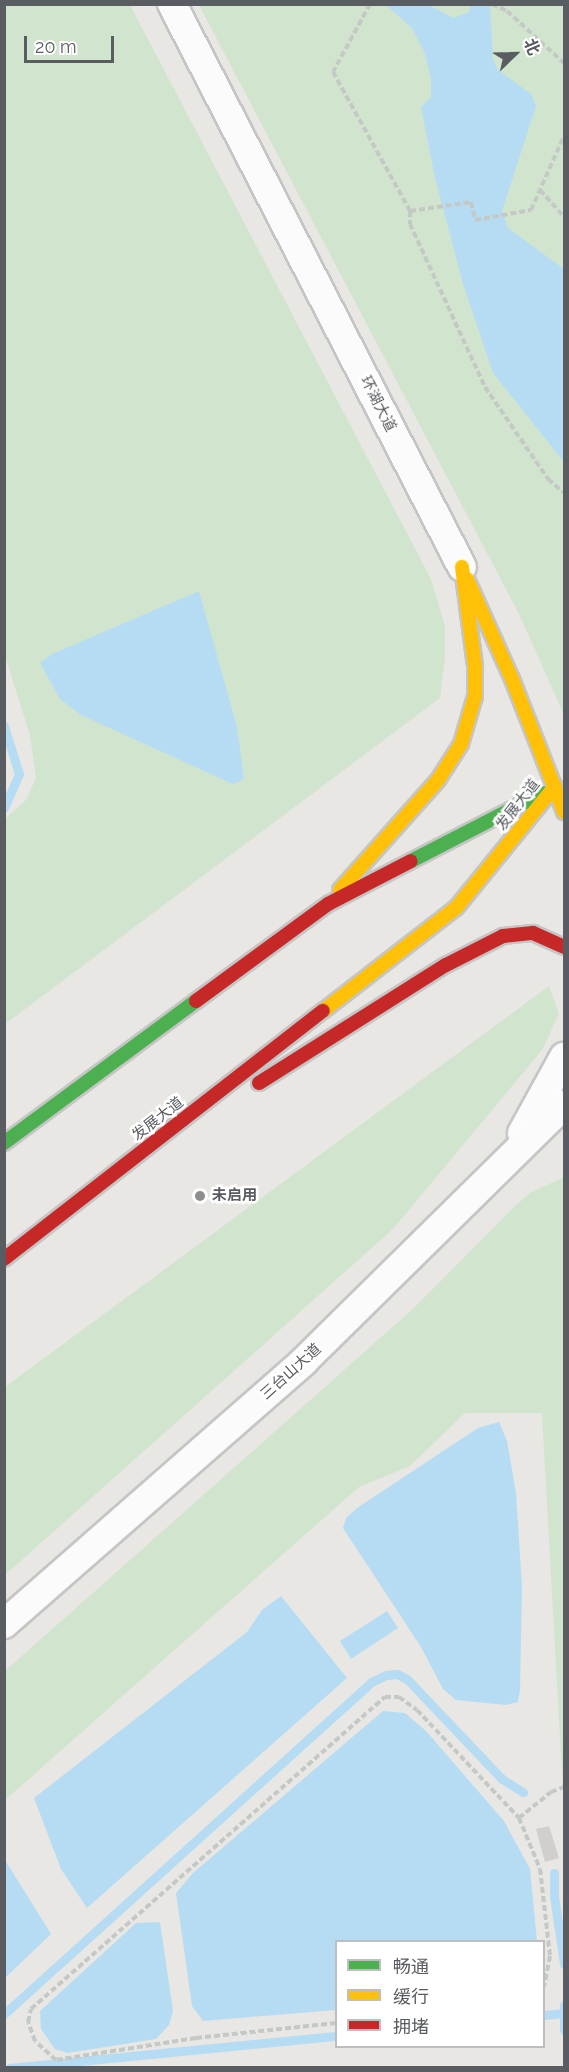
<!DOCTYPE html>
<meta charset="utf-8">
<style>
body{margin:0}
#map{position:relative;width:569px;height:2072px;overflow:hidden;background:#e8e7e3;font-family:Raleway,"Noto Sans SC",sans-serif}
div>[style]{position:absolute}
.green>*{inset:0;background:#d1e4ce}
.water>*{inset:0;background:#b6dcf4}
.stream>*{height:9px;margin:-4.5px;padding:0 4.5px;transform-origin:4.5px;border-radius:4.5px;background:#b6dcf4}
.building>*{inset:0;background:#d0cfcc}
.path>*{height:4px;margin-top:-2px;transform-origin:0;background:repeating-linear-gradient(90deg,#c4c9c5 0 6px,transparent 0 9px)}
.roads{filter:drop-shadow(2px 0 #c5c5c5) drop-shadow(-2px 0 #c5c5c5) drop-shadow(0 2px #c5c5c5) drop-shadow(0 -2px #c5c5c5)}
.street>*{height:28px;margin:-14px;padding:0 14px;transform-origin:14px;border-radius:14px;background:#fcfbfb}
.fast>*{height:14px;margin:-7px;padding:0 7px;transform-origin:7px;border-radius:7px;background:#4caf50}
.slow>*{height:14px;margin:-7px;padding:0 7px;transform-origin:7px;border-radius:7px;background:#ffc107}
.jam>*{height:14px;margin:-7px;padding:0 7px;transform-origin:7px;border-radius:7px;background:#c62828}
.dots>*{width:16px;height:16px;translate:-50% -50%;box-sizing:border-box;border:3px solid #fff;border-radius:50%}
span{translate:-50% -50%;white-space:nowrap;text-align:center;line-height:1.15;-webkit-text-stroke:5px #fff;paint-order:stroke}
.street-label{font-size:15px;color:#595c60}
.poi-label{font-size:15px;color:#595c60;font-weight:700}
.left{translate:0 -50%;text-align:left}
.frame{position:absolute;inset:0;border:6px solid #595c60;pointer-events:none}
.legend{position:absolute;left:335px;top:1940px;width:210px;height:108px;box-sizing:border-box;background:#fff;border:2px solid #bdbebf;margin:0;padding:8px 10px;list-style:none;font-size:18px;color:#595c60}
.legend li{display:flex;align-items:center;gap:12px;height:30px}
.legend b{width:30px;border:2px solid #bdbebf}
.north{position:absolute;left:485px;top:24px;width:60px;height:60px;-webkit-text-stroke:4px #fff;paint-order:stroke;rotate:67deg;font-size:16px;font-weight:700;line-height:24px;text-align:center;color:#595c60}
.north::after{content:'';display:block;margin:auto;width:21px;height:27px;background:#595c60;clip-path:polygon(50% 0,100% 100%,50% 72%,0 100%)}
.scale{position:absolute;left:24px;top:36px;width:90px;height:27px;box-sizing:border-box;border:3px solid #595c60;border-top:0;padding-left:8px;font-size:18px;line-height:21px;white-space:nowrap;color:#595c60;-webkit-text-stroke:4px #fff;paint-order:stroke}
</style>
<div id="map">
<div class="green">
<i style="clip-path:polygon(5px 5px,130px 5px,431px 579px,445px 626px,445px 657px,440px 698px,5px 1024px,5px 819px,26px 800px,36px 778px,30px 735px,4px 653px)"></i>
<i style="clip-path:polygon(199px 5px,564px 5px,564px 715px,519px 614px)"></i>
<i style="clip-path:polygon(549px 986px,559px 1014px,542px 1050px,393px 1229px,5px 1575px,5px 1387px)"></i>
<i style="clip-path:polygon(564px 1177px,564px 1809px,542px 1413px,465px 1413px,410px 1466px,359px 1487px,5px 1800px,5px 1671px,415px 1307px,515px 1206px,530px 1193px)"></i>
</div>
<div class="water">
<i style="clip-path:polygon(386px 5px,429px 5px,453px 18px,469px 12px,471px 5px,490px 5px,493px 59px,498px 70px,531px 94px,536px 106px,502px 211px,508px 228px,564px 269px,564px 462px,493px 373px,463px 284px,435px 178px,421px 107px,431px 97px,431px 78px,424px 51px,412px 28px)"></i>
<i style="clip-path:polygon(199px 591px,237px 727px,244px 779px,233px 784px,81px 715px,60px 699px,40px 663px,52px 654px)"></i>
<i style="clip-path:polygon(499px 1422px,507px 1441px,516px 1493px,522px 1586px,520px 1690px,518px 1702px,506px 1705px,456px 1700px,443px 1689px,421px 1647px,343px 1528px,346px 1518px,357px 1508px,478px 1428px)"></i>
<i style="clip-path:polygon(281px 1596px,347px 1678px,87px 1908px,61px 1869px,34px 1798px,247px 1632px,262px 1610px)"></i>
<i style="clip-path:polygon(387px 1611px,398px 1628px,351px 1659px,340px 1641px)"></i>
<i style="clip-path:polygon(383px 1711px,405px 1713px,426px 1731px,504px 1821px,530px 1869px,537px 1941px,336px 1942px,336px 2010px,203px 2021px,192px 2006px,176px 1893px,193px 1873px)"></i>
<i style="clip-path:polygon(5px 1860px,51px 1934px,5px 1978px,4px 1978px)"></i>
<i style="clip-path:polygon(160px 1922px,173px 2011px,169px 2025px,156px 2039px,67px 2053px,55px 2049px,41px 2029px,40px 2011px,136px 1923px)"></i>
</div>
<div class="stream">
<i style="left:4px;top:726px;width:50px;rotate:72.6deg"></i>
<i style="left:19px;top:774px;width:37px;rotate:114deg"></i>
<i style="left:554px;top:1873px;width:23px;rotate:90deg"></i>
<i style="left:554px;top:1896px;width:69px;rotate:81.6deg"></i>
<i style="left:564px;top:2005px;width:25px;rotate:90deg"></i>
<i style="left:4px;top:2014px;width:495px;rotate:-42.1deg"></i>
<i style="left:371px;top:1682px;width:17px;rotate:-25deg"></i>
<i style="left:386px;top:1675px;width:11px;rotate:-5deg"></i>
<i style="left:397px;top:1674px;width:11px;rotate:27deg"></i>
<i style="left:407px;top:1679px;width:138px;rotate:46.5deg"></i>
<i style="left:502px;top:1779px;width:25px;rotate:32deg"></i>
<i style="left:544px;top:2015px;width:20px;rotate:-6deg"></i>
<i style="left:9px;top:2068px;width:329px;rotate:-5.6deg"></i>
</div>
<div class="building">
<i style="clip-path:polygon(549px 1826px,559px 1858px,545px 1862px,536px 1829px)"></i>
</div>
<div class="path">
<i style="left:370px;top:4px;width:77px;rotate:118.6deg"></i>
<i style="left:333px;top:72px;width:159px;rotate:61deg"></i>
<i style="left:410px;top:211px;width:62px;rotate:-8.4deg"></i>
<i style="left:471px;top:202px;width:18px;rotate:77deg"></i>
<i style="left:475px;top:220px;width:57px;rotate:-10.1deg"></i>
<i style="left:531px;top:210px;width:81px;rotate:-66deg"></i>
<i style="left:492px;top:4px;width:17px;rotate:25deg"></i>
<i style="left:507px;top:11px;width:77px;rotate:42.4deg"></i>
<i style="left:540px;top:190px;width:36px;rotate:48deg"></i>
<i style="left:410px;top:211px;width:13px;rotate:90deg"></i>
<i style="left:410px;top:224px;width:179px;rotate:65.3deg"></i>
<i style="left:485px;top:387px;width:112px;rotate:55.6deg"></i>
<i style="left:548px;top:479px;width:21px;rotate:41deg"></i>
<i style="left:519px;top:1818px;width:41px;rotate:-39.1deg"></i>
<i style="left:551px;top:1792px;width:14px;rotate:-21deg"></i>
<i style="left:336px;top:2023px;width:141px;rotate:173.9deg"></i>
<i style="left:196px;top:2038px;width:142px;rotate:171.1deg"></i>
<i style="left:56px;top:2060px;width:28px;rotate:-138deg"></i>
<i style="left:35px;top:2041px;width:20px;rotate:-110deg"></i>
<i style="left:28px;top:2022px;width:13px;rotate:-77deg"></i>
<i style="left:31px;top:2009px;width:472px;rotate:-41.4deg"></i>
<i style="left:385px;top:1697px;width:14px"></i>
<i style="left:399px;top:1697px;width:22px;rotate:36deg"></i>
<i style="left:417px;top:1710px;width:149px;rotate:46.6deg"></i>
<i style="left:519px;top:1818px;width:55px;rotate:67.6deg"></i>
<i style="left:540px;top:1869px;width:88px;rotate:83.4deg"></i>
<i style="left:550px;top:1956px;width:31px;rotate:101deg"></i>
</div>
<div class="roads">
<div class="street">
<i style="left:172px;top:4px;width:633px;rotate:62.75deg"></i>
<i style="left:522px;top:1133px;width:87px;rotate:-61.1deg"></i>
<i style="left:4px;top:1624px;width:398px;rotate:-41.2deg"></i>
<i style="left:303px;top:1362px;width:366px;rotate:-44.6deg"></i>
</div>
<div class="fast">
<i style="left:411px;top:861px;width:148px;rotate:-27.3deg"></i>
<i style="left:4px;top:1143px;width:239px;rotate:-36.5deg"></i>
</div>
<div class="slow">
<i style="left:467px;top:579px;width:110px;rotate:65.8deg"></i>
<i style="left:512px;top:679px;width:143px;rotate:68.6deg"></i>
<i style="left:340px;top:890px;width:147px;rotate:-48.3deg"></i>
<i style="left:438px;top:780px;width:43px;rotate:-57.4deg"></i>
<i style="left:461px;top:744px;width:50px;rotate:-73.7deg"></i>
<i style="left:475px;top:696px;width:30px;rotate:-90deg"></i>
<i style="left:475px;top:666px;width:100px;rotate:-97.5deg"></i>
<i style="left:323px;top:1011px;width:168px;rotate:-37.8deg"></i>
<i style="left:456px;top:908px;width:157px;rotate:-50.9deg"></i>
</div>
<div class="jam">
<i style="left:196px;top:1001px;width:164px;rotate:-36.3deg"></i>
<i style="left:328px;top:904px;width:93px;rotate:-27.4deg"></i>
<i style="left:259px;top:1083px;width:221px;rotate:-32.3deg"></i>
<i style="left:446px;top:965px;width:64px;rotate:-27deg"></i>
<i style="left:503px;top:936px;width:30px;rotate:-6deg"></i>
<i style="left:533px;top:933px;width:34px;rotate:24deg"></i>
<i style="left:4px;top:1259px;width:404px;rotate:-37.9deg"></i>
</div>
</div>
<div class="dots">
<i style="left:200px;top:1196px;background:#8b8d8e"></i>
</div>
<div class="street-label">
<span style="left:378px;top:404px;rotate:63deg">环湖大道</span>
<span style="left:518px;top:805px;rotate:-52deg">发展大道</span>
<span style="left:158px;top:1119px;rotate:-38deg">发展大道</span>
<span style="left:291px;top:1372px;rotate:-42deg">三台山大道</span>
</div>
<div class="poi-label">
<span class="left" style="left:212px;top:1196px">未启用</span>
</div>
<div class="frame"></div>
<ul class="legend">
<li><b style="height:8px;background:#4caf50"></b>畅通</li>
<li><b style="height:8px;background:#ffc107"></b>缓行</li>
<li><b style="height:8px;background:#c62828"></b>拥堵</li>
</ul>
<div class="north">北</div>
<div class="scale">20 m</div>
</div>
